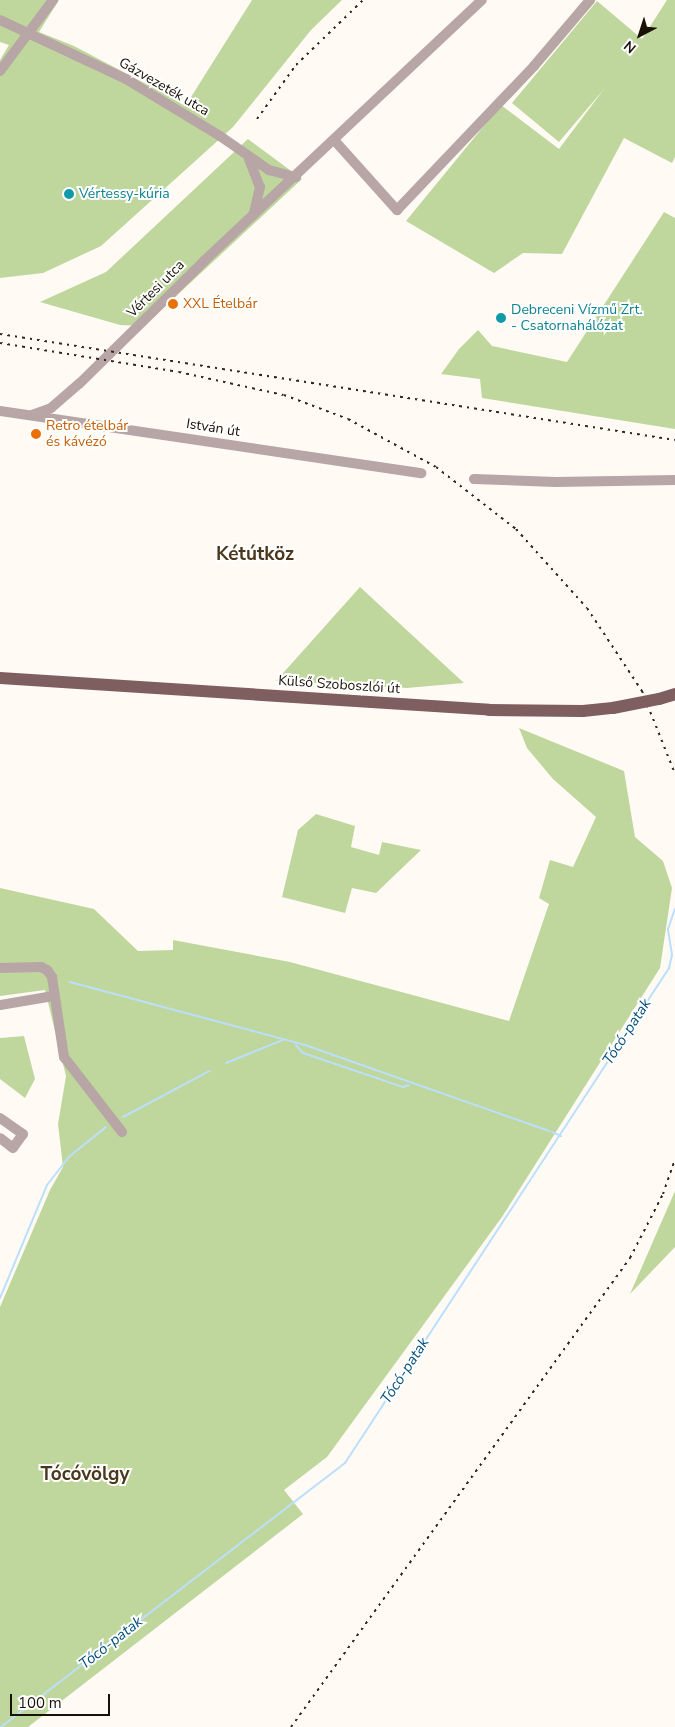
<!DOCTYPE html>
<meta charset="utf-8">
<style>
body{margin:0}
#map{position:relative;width:675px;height:1727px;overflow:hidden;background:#fffaf4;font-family:"Nunito Sans",sans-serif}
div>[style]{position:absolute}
.green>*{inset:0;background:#bfd79d}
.stream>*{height:2px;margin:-1px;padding:0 1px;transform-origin:1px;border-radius:1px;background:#bbdffc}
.minor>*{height:10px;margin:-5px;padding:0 5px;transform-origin:5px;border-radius:5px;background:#b8a5a5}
.major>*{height:12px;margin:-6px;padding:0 6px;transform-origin:6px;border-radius:6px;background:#7e5e5f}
.rail>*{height:2px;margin-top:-1px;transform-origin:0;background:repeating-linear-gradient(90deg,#31291f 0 2.5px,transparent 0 7.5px)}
.major-bridge>*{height:12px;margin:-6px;padding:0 6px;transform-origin:6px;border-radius:6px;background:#7e5e5f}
.dots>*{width:14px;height:14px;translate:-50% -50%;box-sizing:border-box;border:2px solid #fff;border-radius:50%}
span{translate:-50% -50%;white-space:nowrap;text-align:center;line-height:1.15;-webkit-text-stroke:4px #fff;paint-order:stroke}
.street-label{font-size:14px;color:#191106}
.culture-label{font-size:14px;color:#0d838f}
.left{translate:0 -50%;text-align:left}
.food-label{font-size:14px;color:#c56008}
.water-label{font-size:15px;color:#024f7b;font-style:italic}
.district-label{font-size:19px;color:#4a381c;font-weight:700}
.north{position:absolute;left:615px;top:10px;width:50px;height:50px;-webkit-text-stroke:4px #fff;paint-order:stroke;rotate:220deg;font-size:14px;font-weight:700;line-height:20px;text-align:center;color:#191106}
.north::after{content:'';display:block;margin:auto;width:18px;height:22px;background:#191106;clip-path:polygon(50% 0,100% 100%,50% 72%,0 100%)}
.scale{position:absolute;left:10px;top:1694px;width:100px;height:22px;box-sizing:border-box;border:2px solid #191106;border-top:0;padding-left:6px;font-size:15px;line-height:18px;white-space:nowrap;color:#191106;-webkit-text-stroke:4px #fff;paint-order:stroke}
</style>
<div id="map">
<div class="green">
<i style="clip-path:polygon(0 0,59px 0,39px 32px,74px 46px,186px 105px,252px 0,342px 0,311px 30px,233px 127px,101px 246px,43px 273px,0 278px,0 60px,9px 45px,0 42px)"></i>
<i style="clip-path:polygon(667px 0,675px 0,675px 157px,672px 163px,624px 138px,562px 254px,523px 253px,494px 273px,406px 221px,501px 105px,559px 149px,604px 89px,559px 142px,512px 103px,597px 1px,642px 39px)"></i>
<i style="clip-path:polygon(248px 139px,302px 179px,144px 326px,120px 325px,40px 302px,106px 272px)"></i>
<i style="clip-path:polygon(664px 212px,675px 218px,675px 429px,482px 398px,480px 379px,441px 374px,459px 349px,478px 330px,492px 346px,567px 362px)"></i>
<i style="clip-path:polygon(360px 587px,464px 683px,407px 688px,276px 681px)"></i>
<i style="clip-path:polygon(519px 728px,624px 771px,635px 837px,663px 861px,672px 888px,660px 968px,502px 1217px,327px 1457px,284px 1490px,303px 1514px,28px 1727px,0 1727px,0 1307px,50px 1190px,63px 1167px,58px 1124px,66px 1076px,45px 990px,0 996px,0 888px,94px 909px,138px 951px,173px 950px,173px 940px,290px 962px,509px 1021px,549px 904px,539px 898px,550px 860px,573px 867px,596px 817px,553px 779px,527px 748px)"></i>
<i style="clip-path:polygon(316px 814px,355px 826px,351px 847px,379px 855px,382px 842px,421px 850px,376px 893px,352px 888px,345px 913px,282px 897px,298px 830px)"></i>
<i style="clip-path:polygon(24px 1036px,35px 1079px,25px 1098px,0 1079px,0 1038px)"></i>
<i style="clip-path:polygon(675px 1191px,675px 1247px,630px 1294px)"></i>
</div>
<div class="stream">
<i style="left:70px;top:982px;width:243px;rotate:15deg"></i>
<i style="left:305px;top:1045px;width:259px;rotate:19.4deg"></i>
<i style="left:296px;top:1045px;width:11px;rotate:49deg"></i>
<i style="left:303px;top:1053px;width:106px;rotate:18.8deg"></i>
<i style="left:403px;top:1087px;width:6px;rotate:-18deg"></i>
<i style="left:226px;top:1063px;width:61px;rotate:-22deg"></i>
<i style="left:123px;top:1117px;width:98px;rotate:-28.1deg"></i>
<i style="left:552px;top:1132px;width:10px;rotate:24deg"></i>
<i style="left:0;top:1298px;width:122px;rotate:-67.4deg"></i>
<i style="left:47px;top:1185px;width:37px;rotate:-52deg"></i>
<i style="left:70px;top:1156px;width:46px;rotate:-38.9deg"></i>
<i style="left:1px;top:1727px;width:434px;rotate:-37.5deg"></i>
<i style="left:345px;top:1463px;width:592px;rotate:-56.79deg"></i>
<i style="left:669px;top:968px;width:13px;rotate:-77deg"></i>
<i style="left:672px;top:955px;width:26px;rotate:-99deg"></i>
<i style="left:668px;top:929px;width:21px;rotate:-71deg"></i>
</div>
<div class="minor">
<i style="left:0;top:20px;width:139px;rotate:25.1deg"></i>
<i style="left:126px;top:79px;width:110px;rotate:31.2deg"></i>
<i style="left:220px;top:136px;width:60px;rotate:34.8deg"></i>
<i style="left:269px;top:170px;width:28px;rotate:15deg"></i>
<i style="left:0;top:71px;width:89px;rotate:-53.3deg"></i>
<i style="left:335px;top:141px;width:93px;rotate:48.1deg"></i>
<i style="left:397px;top:210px;width:199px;rotate:-46.4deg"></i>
<i style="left:534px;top:66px;width:87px;rotate:-49.7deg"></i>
<i style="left:249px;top:159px;width:30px;rotate:69deg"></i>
<i style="left:260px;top:187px;width:28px;rotate:103deg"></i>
<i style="left:0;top:411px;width:426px;rotate:8.4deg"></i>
<i style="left:32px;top:415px;width:20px;rotate:-20deg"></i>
<i style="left:51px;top:408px;width:37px;rotate:-41deg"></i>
<i style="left:79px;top:384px;width:175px;rotate:-44.5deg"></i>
<i style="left:204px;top:261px;width:381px;rotate:-43.2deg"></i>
<i style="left:474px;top:479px;width:82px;rotate:2.1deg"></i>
<i style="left:556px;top:482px;width:119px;rotate:-1deg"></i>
<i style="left:0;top:968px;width:41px;rotate:-1.4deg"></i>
<i style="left:41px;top:967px;width:7px;rotate:27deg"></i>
<i style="left:47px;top:970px;width:9px;rotate:54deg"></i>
<i style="left:52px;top:977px;width:81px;rotate:81.5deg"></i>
<i style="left:64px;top:1057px;width:95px;rotate:52.3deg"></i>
<i style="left:0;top:1005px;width:54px;rotate:-9.6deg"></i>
<i style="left:0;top:1118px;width:28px;rotate:35deg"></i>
<i style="left:23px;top:1134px;width:17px;rotate:126deg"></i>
<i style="left:13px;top:1148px;width:16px;rotate:-142deg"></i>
</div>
<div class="major">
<i style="left:0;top:678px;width:490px;rotate:3.7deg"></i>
<i style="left:489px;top:710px;width:94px;rotate:0.6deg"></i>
<i style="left:583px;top:711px;width:30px;rotate:-6deg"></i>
<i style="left:659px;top:699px;width:17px;rotate:-17deg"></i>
</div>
<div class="rail">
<i style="left:257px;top:119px;width:67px;rotate:-54.2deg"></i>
<i style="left:296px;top:65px;width:93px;rotate:-44.1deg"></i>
<i style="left:0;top:334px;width:683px;rotate:8.92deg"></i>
<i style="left:0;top:343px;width:181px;rotate:9.2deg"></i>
<i style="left:179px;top:372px;width:107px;rotate:12.4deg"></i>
<i style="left:284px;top:395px;width:68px;rotate:20.6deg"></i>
<i style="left:348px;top:419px;width:100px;rotate:28.6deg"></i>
<i style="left:436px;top:467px;width:101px;rotate:37.8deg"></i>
<i style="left:516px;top:529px;width:106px;rotate:48.1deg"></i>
<i style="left:587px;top:608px;width:100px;rotate:56.5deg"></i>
<i style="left:642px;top:691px;width:89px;rotate:68.3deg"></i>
<i style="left:291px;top:1727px;width:579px;rotate:-54.14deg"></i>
<i style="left:630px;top:1258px;width:72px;rotate:-62.7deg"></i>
<i style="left:663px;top:1194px;width:37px;rotate:-71deg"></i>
</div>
<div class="major-bridge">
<i style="left:613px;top:708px;width:47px;rotate:-11.1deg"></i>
</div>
<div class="dots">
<i style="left:69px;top:194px;background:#0f9aa8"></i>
<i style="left:173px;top:304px;background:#e8710a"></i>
<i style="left:501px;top:318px;background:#0f9aa8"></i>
<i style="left:36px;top:434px;background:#e8710a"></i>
</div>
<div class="street-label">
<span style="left:164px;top:87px;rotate:30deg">Gázvezeték utca</span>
<span style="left:156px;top:289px;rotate:-45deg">Vértesi utca</span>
<span style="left:213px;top:428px;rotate:9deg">István út</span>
<span style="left:339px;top:685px;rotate:4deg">Külső Szoboszlói út</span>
</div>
<div class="culture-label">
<span class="left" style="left:79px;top:194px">Vértessy-kúria</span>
<span class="left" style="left:511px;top:318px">Debreceni Vízmű Zrt.<br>- Csatornahálózat</span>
</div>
<div class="food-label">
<span class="left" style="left:183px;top:304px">XXL Ételbár</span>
<span class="left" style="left:46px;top:434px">Retro ételbár<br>és kávézó</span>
</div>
<div class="water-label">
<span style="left:627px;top:1032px;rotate:-57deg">Tócó-patak</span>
<span style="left:405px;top:1371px;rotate:-57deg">Tócó-patak</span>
<span style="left:111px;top:1643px;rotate:-38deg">Tócó-patak</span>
</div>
<div class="district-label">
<span style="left:255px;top:555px">Kétútköz</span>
<span style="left:85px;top:1475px">Tócóvölgy</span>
</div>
<div class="north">N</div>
<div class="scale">100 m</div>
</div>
